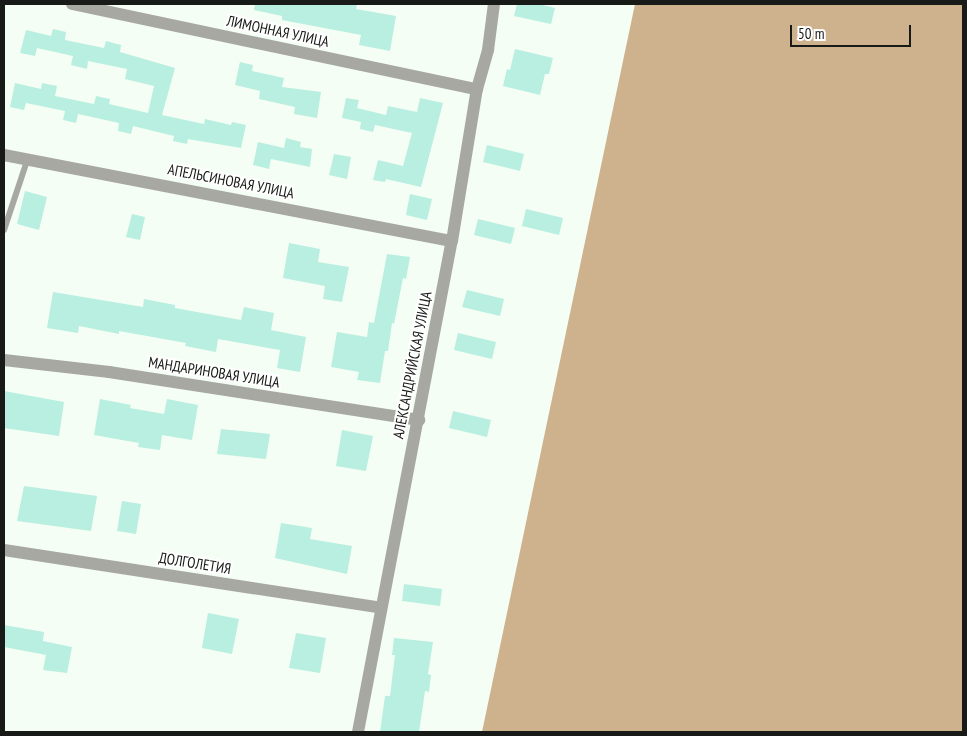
<!DOCTYPE html>
<meta charset="utf-8">
<style>
body{margin:0}
#map{position:relative;width:967px;height:736px;overflow:hidden;background:#f5fef4;font-family:"PT Sans Narrow",sans-serif}
div>[style]{position:absolute}
.forest>*{inset:0;background:#ceb18d}
.building>*{inset:0;background:#b8efe0}
.service>*{height:6px;margin:-3px;padding:0 3px;transform-origin:3px;border-radius:3px;background:#a8a8a2}
.minor>*{height:12px;margin:-6px;padding:0 6px;transform-origin:6px;border-radius:6px;background:#a8a8a2}
span{translate:-50% -50%;white-space:nowrap;text-align:center;line-height:1.15;-webkit-text-stroke:4px #fff;paint-order:stroke}
.street-label{font-size:15px;color:#171a16}
.frame{position:absolute;inset:0;border:5px solid #171a16;pointer-events:none}
.scale{position:absolute;left:790px;top:25px;width:121px;height:22px;box-sizing:border-box;border:2px solid #171a16;border-top:0;padding-left:6px;font-size:15px;line-height:18px;white-space:nowrap;color:#171a16;-webkit-text-stroke:4px #fff;paint-order:stroke}
</style>
<div id="map">
<div class="forest">
<i style="clip-path:polygon(635px 4px,963px 4px,963px 732px,482px 732px)"></i>
</div>
<div class="building">
<i style="clip-path:polygon(255px 4px,357px 4px,356px 9px,396px 16px,390px 51px,359px 45px,361px 35px,282px 20px,282px 16px,254px 10px)"></i>
<i style="clip-path:polygon(517px 4px,538px 4px,555px 8px,551px 24px,514px 16px)"></i>
<i style="clip-path:polygon(53px 29px,66px 32px,65px 40px,104px 48px,106px 41px,121px 45px,120px 52px,175px 68px,162px 115px,204px 124px,205px 119px,231px 125px,232px 122px,246px 125px,241px 148px,188px 139px,187px 144px,173px 141px,174px 136px,133px 126px,131px 134px,118px 131px,119px 123px,78px 114px,76px 123px,63px 120px,65px 111px,26px 103px,24px 110px,10px 107px,15px 83px,41px 89px,42px 83px,57px 86px,55px 96px,94px 104px,96px 96px,110px 99px,109px 104px,148px 113px,154px 86px,125px 79px,127px 69px,88px 61px,87px 69px,71px 65px,73px 56px,37px 48px,35px 56px,20px 53px,26px 30px,51px 36px)"></i>
<i style="clip-path:polygon(515px 49px,553px 58px,549px 74px,545px 74px,540px 95px,503px 86px,507px 69px,510px 70px)"></i>
<i style="clip-path:polygon(240px 62px,253px 65px,252px 71px,284px 78px,282px 87px,321px 92px,317px 118px,294px 114px,295px 107px,259px 99px,260px 91px,235px 85px)"></i>
<i style="clip-path:polygon(346px 98px,359px 100px,357px 108px,386px 115px,388px 106px,417px 112px,420px 98px,443px 103px,421px 187px,386px 179px,385px 182px,373px 180px,378px 160px,403px 166px,412px 133px,375px 125px,373px 132px,360px 129px,361px 122px,342px 118px)"></i>
<i style="clip-path:polygon(286px 138px,301px 142px,300px 147px,312px 149px,310px 167px,271px 159px,269px 169px,253px 165px,258px 142px,284px 148px)"></i>
<i style="clip-path:polygon(487px 145px,524px 154px,520px 171px,483px 162px)"></i>
<i style="clip-path:polygon(334px 154px,351px 157px,347px 179px,329px 175px)"></i>
<i style="clip-path:polygon(25px 191px,47px 197px,39px 230px,17px 224px)"></i>
<i style="clip-path:polygon(410px 194px,432px 199px,427px 220px,406px 215px)"></i>
<i style="clip-path:polygon(526px 209px,563px 218px,559px 235px,522px 226px)"></i>
<i style="clip-path:polygon(132px 214px,145px 217px,140px 240px,126px 237px)"></i>
<i style="clip-path:polygon(478px 219px,515px 228px,511px 244px,474px 235px)"></i>
<i style="clip-path:polygon(289px 243px,320px 249px,318px 262px,349px 267px,342px 302px,323px 299px,325px 286px,283px 278px)"></i>
<i style="clip-path:polygon(387px 254px,410px 257px,406px 279px,403px 278px,394px 324px,392px 323px,388px 351px,385px 351px,380px 383px,357px 380px,359px 372px,331px 367px,337px 332px,367px 337px,369px 322px,374px 323px)"></i>
<i style="clip-path:polygon(467px 290px,504px 299px,500px 316px,462px 307px)"></i>
<i style="clip-path:polygon(53px 292px,143px 307px,144px 299px,175px 305px,175px 308px,241px 320px,244px 307px,274px 313px,271px 330px,306px 337px,300px 372px,277px 368px,280px 350px,218px 339px,216px 352px,185px 346px,186px 343px,119px 331px,119px 334px,79px 326px,78px 333px,47px 328px)"></i>
<i style="clip-path:polygon(458px 333px,496px 342px,492px 359px,454px 350px)"></i>
<i style="clip-path:polygon(4px 391px,64px 402px,59px 436px,4px 428px)"></i>
<i style="clip-path:polygon(100px 399px,131px 405px,130px 408px,164px 414px,167px 399px,198px 405px,192px 440px,162px 435px,160px 450px,138px 447px,139px 443px,94px 435px)"></i>
<i style="clip-path:polygon(453px 411px,491px 420px,487px 437px,449px 428px)"></i>
<i style="clip-path:polygon(221px 429px,270px 434px,266px 459px,217px 454px)"></i>
<i style="clip-path:polygon(342px 430px,373px 436px,366px 471px,336px 466px)"></i>
<i style="clip-path:polygon(24px 486px,97px 496px,91px 531px,17px 521px)"></i>
<i style="clip-path:polygon(122px 501px,141px 504px,136px 534px,117px 531px)"></i>
<i style="clip-path:polygon(281px 523px,312px 528px,310px 539px,352px 546px,347px 574px,275px 558px)"></i>
<i style="clip-path:polygon(404px 584px,442px 589px,440px 606px,402px 601px)"></i>
<i style="clip-path:polygon(208px 613px,239px 619px,232px 654px,202px 648px)"></i>
<i style="clip-path:polygon(4px 625px,44px 632px,43px 641px,72px 647px,67px 673px,43px 670px,46px 655px,4px 647px)"></i>
<i style="clip-path:polygon(296px 633px,326px 638px,320px 673px,289px 668px)"></i>
<i style="clip-path:polygon(394px 638px,433px 642px,428px 674px,431px 675px,429px 692px,425px 691px,419px 732px,380px 732px,385px 696px,390px 696px,395px 655px,392px 655px)"></i>
</div>
<div class="service">
<i style="left:4px;top:230px;width:76px;rotate:-71.6deg"></i>
</div>
<div class="minor">
<i style="left:72px;top:4px;width:414px;rotate:11.9deg"></i>
<i style="left:4px;top:155px;width:456px;rotate:10.9deg"></i>
<i style="left:4px;top:360px;width:106px;rotate:6.5deg"></i>
<i style="left:109px;top:372px;width:314px;rotate:8.8deg"></i>
<i style="left:4px;top:550px;width:381px;rotate:8.7deg"></i>
<i style="left:358px;top:732px;width:500px;rotate:-79.2deg"></i>
<i style="left:452px;top:241px;width:154px;rotate:-80.7deg"></i>
<i style="left:477px;top:89px;width:41px;rotate:-74.2deg"></i>
<i style="left:488px;top:50px;width:46px;rotate:-82.6deg"></i>
</div>
<div class="street-label">
<span style="left:278px;top:31px;rotate:12deg">ЛИМОННАЯ УЛИЦА</span>
<span style="left:231px;top:181px;rotate:11deg">АПЕЛЬСИНОВАЯ УЛИЦА</span>
<span style="left:412px;top:365px;rotate:-79deg">АЛЕКСАНДРИЙСКАЯ УЛИЦА</span>
<span style="left:214px;top:372px;rotate:9deg">МАНДАРИНОВАЯ УЛИЦА</span>
<span style="left:195px;top:563px;rotate:9deg">ДОЛГОЛЕТИЯ</span>
</div>
<div class="frame"></div>
<div class="scale">50 m</div>
</div>
